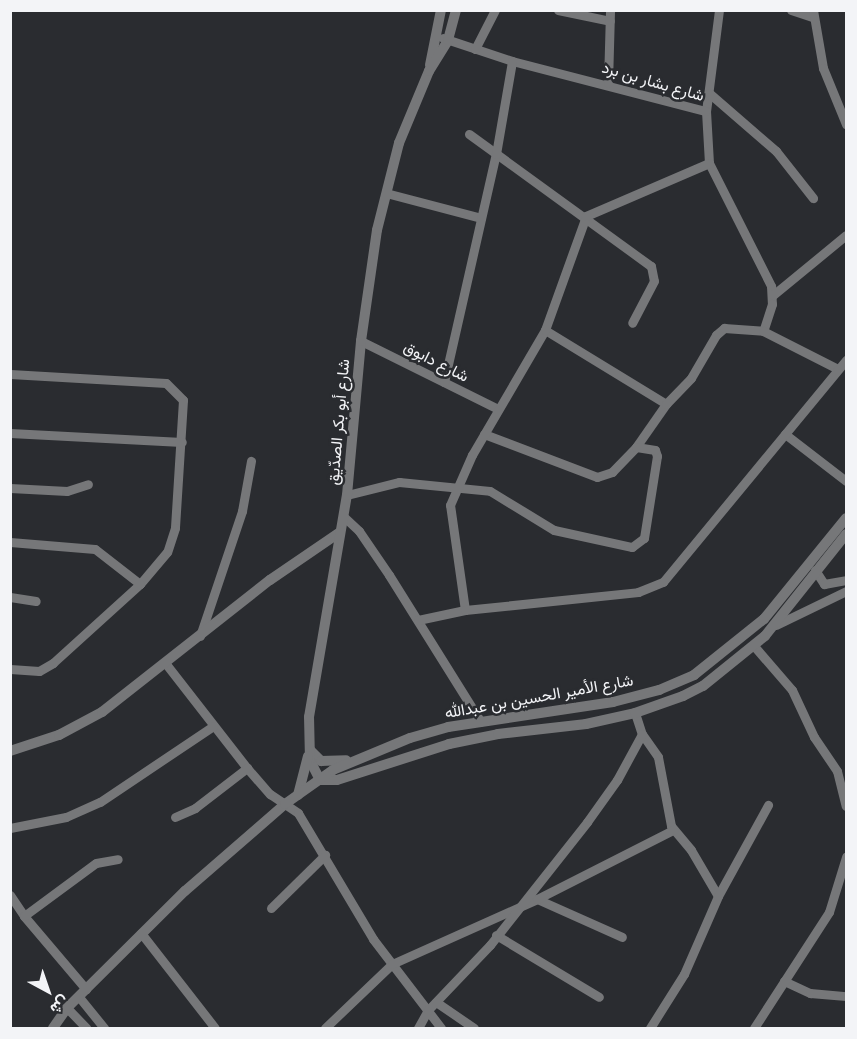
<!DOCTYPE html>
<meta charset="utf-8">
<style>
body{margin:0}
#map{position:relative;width:857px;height:1039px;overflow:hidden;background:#2a2c30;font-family:Figtree,Vazirmatn,sans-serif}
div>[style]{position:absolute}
.minor>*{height:9px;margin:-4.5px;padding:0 4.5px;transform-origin:4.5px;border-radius:4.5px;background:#767779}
.tertiary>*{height:10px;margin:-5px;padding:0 5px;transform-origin:5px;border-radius:5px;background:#767779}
span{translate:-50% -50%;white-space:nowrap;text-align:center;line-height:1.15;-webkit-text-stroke:5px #2a2c30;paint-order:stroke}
.street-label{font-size:16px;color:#f3f4f7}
.frame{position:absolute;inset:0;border:12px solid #f3f4f7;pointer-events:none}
.north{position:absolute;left:18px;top:961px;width:60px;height:60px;-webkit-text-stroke:4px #2a2c30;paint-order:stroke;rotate:140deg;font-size:16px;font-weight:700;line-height:24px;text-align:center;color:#f3f4f7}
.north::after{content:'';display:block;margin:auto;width:21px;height:27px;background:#f3f4f7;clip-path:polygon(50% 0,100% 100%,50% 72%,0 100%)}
</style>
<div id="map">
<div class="minor">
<i style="left:558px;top:10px;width:53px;rotate:11.9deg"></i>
<i style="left:719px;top:10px;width:102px;rotate:97.3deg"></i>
<i style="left:706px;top:111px;width:52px;rotate:86.7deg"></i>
<i style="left:709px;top:163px;width:138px;rotate:63.2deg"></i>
<i style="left:771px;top:286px;width:18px;rotate:87deg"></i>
<i style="left:772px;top:304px;width:28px;rotate:108deg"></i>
<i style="left:791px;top:10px;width:23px;rotate:18deg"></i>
<i style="left:813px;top:10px;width:59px;rotate:80.2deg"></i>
<i style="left:823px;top:68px;width:61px;rotate:67.7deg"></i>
<i style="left:443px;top:38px;width:73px;rotate:18.4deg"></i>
<i style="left:512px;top:61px;width:200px;rotate:14.5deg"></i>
<i style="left:475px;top:49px;width:44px;rotate:-62.9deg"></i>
<i style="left:608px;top:83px;width:73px;rotate:-88.4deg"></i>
<i style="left:709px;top:93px;width:89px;rotate:40.9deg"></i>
<i style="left:776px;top:151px;width:60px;rotate:51.8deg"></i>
<i style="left:469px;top:134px;width:225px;rotate:36deg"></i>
<i style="left:651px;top:266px;width:15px;rotate:79deg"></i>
<i style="left:654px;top:281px;width:47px;rotate:117.6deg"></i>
<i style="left:386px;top:193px;width:98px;rotate:14.7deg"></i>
<i style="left:773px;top:295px;width:94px;rotate:-39.4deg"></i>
<i style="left:545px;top:330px;width:142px;rotate:31.4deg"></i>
<i style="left:361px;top:341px;width:153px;rotate:26.4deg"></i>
<i style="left:10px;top:374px;width:156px;rotate:3.3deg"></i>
<i style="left:166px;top:383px;width:24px;rotate:45deg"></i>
<i style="left:183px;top:400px;width:128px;rotate:93.6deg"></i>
<i style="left:175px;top:528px;width:25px;rotate:108deg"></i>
<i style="left:167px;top:552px;width:42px;rotate:130.2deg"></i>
<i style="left:140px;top:584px;width:118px;rotate:137.8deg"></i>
<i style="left:53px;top:663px;width:16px;rotate:150deg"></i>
<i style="left:39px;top:671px;width:29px;rotate:-176deg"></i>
<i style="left:444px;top:382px;width:234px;rotate:-77.2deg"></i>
<i style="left:496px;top:154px;width:94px;rotate:-80.2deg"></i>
<i style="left:10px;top:433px;width:172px;rotate:3deg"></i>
<i style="left:484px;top:434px;width:121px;rotate:20.8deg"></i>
<i style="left:597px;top:477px;width:16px;rotate:-18deg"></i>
<i style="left:612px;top:472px;width:35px;rotate:-46deg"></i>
<i style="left:636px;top:447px;width:52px;rotate:-55.1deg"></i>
<i style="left:666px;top:404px;width:36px;rotate:-46deg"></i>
<i style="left:691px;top:378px;width:50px;rotate:-59.8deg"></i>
<i style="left:716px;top:335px;width:11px;rotate:-41deg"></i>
<i style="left:724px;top:328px;width:39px;rotate:4deg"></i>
<i style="left:763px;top:331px;width:84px;rotate:26.9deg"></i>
<i style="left:785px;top:434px;width:77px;rotate:37.6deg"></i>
<i style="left:10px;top:488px;width:57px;rotate:3deg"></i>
<i style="left:67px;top:491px;width:22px;rotate:-18deg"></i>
<i style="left:347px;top:495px;width:54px;rotate:-14deg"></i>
<i style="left:399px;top:482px;width:91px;rotate:5.6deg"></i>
<i style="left:490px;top:491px;width:75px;rotate:31.4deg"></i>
<i style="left:554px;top:530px;width:80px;rotate:12.3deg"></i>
<i style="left:632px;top:547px;width:15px;rotate:-37deg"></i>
<i style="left:644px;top:538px;width:83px;rotate:-81deg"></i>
<i style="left:657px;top:456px;width:6px;rotate:-108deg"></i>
<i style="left:655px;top:450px;width:19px;rotate:-171deg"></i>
<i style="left:343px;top:516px;width:22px;rotate:43deg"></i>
<i style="left:359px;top:531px;width:53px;rotate:55.7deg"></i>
<i style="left:389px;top:575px;width:173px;rotate:58deg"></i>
<i style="left:10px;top:542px;width:85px;rotate:4.7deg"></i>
<i style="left:95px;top:549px;width:57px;rotate:37.9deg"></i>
<i style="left:815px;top:570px;width:17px;rotate:57deg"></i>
<i style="left:824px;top:584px;width:22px;rotate:-10deg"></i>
<i style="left:10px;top:597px;width:26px;rotate:9deg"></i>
<i style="left:465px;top:610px;width:106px;rotate:-98.1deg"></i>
<i style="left:450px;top:505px;width:55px;rotate:-66.3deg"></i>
<i style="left:472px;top:455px;width:145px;rotate:-59.7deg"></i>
<i style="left:545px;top:330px;width:121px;rotate:-70.2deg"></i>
<i style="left:586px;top:216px;width:134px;rotate:-23.3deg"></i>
<i style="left:418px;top:620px;width:48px;rotate:-12deg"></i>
<i style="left:465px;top:610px;width:174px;rotate:-5.9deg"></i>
<i style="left:638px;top:592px;width:27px;rotate:-22deg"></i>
<i style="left:663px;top:582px;width:288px;rotate:-50.5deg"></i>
<i style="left:776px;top:625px;width:78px;rotate:-25.9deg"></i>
<i style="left:200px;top:636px;width:132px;rotate:-71.4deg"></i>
<i style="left:242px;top:511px;width:51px;rotate:-79.8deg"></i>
<i style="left:754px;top:646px;width:58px;rotate:49.2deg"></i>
<i style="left:792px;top:690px;width:52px;rotate:64.9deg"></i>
<i style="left:814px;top:737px;width:41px;rotate:55.9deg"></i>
<i style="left:837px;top:771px;width:36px;rotate:76deg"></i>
<i style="left:166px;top:664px;width:132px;rotate:52.1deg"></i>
<i style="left:247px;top:768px;width:35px;rotate:49deg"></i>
<i style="left:270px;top:794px;width:34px;rotate:34deg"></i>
<i style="left:298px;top:813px;width:147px;rotate:59.2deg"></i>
<i style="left:373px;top:939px;width:112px;rotate:52.6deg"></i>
<i style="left:635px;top:713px;width:22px;rotate:72deg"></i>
<i style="left:642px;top:734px;width:28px;rotate:55deg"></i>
<i style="left:658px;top:757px;width:70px;rotate:79.3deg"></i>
<i style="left:671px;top:826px;width:31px;rotate:50deg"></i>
<i style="left:691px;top:850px;width:53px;rotate:59.6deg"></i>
<i style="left:175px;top:817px;width:22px;rotate:-24deg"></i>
<i style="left:195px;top:808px;width:66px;rotate:-37.6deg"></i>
<i style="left:10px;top:828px;width:57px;rotate:-11.1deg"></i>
<i style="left:66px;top:817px;width:37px;rotate:-24deg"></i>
<i style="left:100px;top:802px;width:136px;rotate:-33.9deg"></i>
<i style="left:10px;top:895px;width:25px;rotate:56deg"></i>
<i style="left:24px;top:916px;width:96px;rotate:49.7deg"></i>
<i style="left:537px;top:899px;width:93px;rotate:24.1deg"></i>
<i style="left:271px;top:908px;width:76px;rotate:-44.5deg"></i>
<i style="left:24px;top:916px;width:89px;rotate:-36.4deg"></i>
<i style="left:96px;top:863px;width:22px;rotate:-10deg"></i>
<i style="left:141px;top:933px;width:120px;rotate:52.1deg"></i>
<i style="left:496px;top:935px;width:120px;rotate:31deg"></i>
<i style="left:784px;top:981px;width:29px;rotate:25deg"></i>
<i style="left:810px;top:993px;width:36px;rotate:5deg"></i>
<i style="left:79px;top:997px;width:40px;rotate:51deg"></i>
<i style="left:436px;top:1002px;width:46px;rotate:34.4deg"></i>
<i style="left:67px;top:1008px;width:28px;rotate:46deg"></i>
<i style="left:325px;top:1028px;width:93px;rotate:-43.7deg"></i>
<i style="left:392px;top:964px;width:159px;rotate:-24.1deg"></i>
<i style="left:537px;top:899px;width:153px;rotate:-26.9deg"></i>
<i style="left:418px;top:1028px;width:21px;rotate:-61deg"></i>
<i style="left:428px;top:1010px;width:90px;rotate:-46.4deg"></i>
<i style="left:490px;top:945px;width:157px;rotate:-51.7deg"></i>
<i style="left:587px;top:822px;width:52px;rotate:-54.5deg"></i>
<i style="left:617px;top:780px;width:52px;rotate:-61.5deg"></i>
<i style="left:650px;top:1028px;width:64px;rotate:-57.8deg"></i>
<i style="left:684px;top:974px;width:85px;rotate:-66.4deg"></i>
<i style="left:718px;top:896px;width:104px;rotate:-61.2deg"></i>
<i style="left:754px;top:1028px;width:138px;rotate:-57.1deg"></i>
<i style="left:829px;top:912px;width:58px;rotate:-72.8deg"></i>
</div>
<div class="tertiary">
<i style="left:430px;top:65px;width:56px;rotate:-78.7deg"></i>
<i style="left:310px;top:750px;width:16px;rotate:45deg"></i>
<i style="left:321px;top:761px;width:25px;rotate:-2deg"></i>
<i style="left:10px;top:751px;width:52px;rotate:-18.1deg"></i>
<i style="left:59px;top:735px;width:49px;rotate:-28.1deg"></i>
<i style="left:102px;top:712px;width:214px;rotate:-38.2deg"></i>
<i style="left:270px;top:580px;width:83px;rotate:-34.3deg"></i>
<i style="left:320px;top:780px;width:22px;rotate:-117deg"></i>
<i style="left:310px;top:760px;width:43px;rotate:-91.3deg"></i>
<i style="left:309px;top:717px;width:225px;rotate:-80.3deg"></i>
<i style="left:347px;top:495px;width:155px;rotate:-84.8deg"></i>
<i style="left:361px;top:341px;width:112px;rotate:-81.8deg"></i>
<i style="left:377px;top:230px;width:90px;rotate:-75.8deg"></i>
<i style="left:399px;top:143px;width:78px;rotate:-67.4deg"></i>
<i style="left:429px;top:71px;width:36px;rotate:-58deg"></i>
<i style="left:448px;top:40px;width:31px;rotate:-75deg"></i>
<i style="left:320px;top:780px;width:17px"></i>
<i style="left:337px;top:780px;width:118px;rotate:-17.8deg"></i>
<i style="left:449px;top:744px;width:50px;rotate:-11.5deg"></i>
<i style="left:498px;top:734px;width:89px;rotate:-6.5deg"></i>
<i style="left:586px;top:724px;width:50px;rotate:-12.7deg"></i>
<i style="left:635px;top:713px;width:51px;rotate:-19.5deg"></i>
<i style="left:683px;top:696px;width:22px;rotate:-27deg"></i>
<i style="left:703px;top:686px;width:80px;rotate:-38.9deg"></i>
<i style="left:765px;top:636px;width:130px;rotate:-51.5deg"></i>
<i style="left:298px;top:795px;width:40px;rotate:-75.6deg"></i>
<i style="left:53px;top:1028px;width:24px;rotate:-55deg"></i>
<i style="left:67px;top:1008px;width:166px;rotate:-44.8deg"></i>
<i style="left:185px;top:891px;width:133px;rotate:-41deg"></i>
<i style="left:285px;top:804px;width:59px;rotate:-35.3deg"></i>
<i style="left:333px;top:770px;width:83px;rotate:-22.6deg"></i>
<i style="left:410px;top:738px;width:40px;rotate:-16deg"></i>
<i style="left:448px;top:727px;width:167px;rotate:-8.6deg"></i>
<i style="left:613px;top:702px;width:48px;rotate:-14.6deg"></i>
<i style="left:659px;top:690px;width:38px;rotate:-23deg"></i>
<i style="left:694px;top:675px;width:90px;rotate:-38.7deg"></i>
<i style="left:764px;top:619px;width:130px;rotate:-50.9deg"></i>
</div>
<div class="street-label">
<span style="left:653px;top:82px;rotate:16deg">شارع بشار بن برد</span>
<span style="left:436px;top:362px;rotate:27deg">شارع دابوق</span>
<span style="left:339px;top:422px;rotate:-85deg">شارع أبو بكر الصدّيق</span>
<span style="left:539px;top:697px;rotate:-10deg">شارع الأمير الحسين بن عبدالله</span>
</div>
<div class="frame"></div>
<div class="north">ش</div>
</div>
